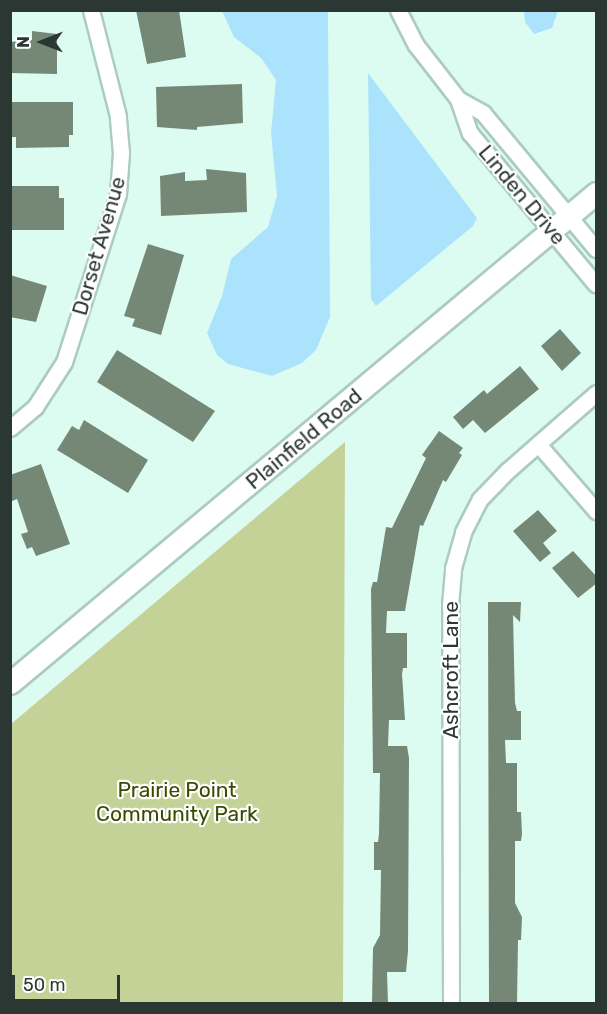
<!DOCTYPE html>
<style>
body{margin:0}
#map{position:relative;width:607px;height:1014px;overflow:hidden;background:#dcfcf1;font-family:Rubik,sans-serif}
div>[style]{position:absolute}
.green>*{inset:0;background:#c4d297}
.water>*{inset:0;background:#abe3fd}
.building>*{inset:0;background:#758876}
.roads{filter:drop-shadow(2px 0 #accbc1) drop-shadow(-2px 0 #accbc1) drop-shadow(0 2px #accbc1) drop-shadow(0 -2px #accbc1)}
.minor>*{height:15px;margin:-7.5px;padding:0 7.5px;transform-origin:7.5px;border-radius:7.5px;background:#fff}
.secondary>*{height:21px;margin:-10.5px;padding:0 10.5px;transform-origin:10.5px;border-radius:10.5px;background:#fff}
span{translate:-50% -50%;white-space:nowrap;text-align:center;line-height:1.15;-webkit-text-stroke:4.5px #fff;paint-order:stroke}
.street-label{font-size:21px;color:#2a3733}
.park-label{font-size:21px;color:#3e4900}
.frame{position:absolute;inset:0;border:12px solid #2a3733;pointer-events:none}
.north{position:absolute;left:12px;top:12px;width:60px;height:60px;-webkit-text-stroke:4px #fff;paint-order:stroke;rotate:270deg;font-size:16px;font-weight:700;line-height:24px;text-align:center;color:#2a3733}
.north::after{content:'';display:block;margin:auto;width:21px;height:27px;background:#2a3733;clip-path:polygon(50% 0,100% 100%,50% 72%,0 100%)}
.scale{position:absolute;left:12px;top:975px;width:108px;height:27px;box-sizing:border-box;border:3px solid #2a3733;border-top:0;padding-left:8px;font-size:18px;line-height:21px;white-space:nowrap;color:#2a3733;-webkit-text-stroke:4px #fff;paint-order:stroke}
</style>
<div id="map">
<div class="green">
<i style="clip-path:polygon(345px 442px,343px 1003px,11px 1003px,11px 724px)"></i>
</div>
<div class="water">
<i style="clip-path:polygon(222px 11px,328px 11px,330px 317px,316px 350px,302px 363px,272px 376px,228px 364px,217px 355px,207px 333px,222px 296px,231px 259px,268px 227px,277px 196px,271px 133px,276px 80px,261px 58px,234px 37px)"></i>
<i style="clip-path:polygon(524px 11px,524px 10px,558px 11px,552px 28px,534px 34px,525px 22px)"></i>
<i style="clip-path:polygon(368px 73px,477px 218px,473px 226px,376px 306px,371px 299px)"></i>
</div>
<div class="building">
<i style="clip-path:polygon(136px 10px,179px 10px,186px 57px,147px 64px)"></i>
<i style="clip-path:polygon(32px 31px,57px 34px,57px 74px,10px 73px,10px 42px,32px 40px)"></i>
<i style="clip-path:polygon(242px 84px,243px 123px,197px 127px,197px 130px,157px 127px,156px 87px)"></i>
<i style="clip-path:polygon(10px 102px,73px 102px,73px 135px,69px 135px,69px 147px,16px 148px,16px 137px,10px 137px)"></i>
<i style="clip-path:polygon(206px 169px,246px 173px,247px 212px,161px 216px,160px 176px,185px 172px,185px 181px,207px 180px)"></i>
<i style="clip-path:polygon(10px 186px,59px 186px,59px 198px,64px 198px,64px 230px,10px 230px)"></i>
<i style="clip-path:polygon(148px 244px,184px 255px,161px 335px,132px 326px,135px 319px,124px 316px)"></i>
<i style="clip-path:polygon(10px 275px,47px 286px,36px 322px,10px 317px)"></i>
<i style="clip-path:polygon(560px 329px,581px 353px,562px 371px,541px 346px)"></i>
<i style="clip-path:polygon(117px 350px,215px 411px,193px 442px,97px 382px)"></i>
<i style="clip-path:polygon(520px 366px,539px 389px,485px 433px,473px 420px,463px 429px,453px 417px,484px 390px,487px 394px)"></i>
<i style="clip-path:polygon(84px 420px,148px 460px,128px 493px,57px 450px,72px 426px,79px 430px)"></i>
<i style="clip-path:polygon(439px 431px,463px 448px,459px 453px,462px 455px,446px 482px,443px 480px,423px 526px,420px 525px,405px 611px,387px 611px,386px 633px,407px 633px,407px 668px,403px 668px,402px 674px,405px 720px,389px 720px,388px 746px,407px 746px,409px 758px,408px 951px,406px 972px,387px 972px,388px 1004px,372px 1004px,373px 948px,380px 935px,381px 870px,374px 870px,374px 842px,378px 842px,379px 834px,380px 773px,373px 773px,371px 589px,373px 582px,377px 582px,386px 527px,392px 528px,426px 458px,422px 455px)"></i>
<i style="clip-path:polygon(41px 464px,70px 544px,36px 556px,32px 547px,27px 549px,21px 534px,28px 532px,17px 499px,10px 502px,10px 475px)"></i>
<i style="clip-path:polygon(538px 510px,557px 531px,543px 543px,551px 553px,540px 562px,513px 531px)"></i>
<i style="clip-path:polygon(573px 551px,597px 577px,597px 583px,578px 598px,552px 568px)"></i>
<i style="clip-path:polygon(488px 602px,521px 602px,520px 622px,513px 615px,515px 703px,517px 711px,521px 711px,521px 740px,505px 740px,506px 763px,517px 763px,517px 812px,521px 812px,522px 834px,521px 841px,515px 841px,515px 903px,522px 917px,521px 940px,518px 940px,517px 1004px,489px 1004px)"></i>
</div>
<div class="roads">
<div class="minor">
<i style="left:398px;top:10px;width:39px;rotate:63deg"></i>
<i style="left:416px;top:45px;width:68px;rotate:52.1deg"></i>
<i style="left:458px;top:99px;width:36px;rotate:71deg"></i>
<i style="left:470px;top:133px;width:197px;rotate:50.3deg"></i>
<i style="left:458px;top:99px;width:29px;rotate:29deg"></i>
<i style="left:483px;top:113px;width:177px;rotate:50.3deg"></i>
<i style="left:10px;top:428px;width:33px;rotate:-40deg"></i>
<i style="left:35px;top:407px;width:54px;rotate:-57.2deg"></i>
<i style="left:64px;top:362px;width:176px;rotate:-72.2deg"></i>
<i style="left:118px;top:194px;width:41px;rotate:-85.8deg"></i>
<i style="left:121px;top:153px;width:37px;rotate:-95deg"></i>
<i style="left:118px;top:116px;width:109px;rotate:-104.3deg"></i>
<i style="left:538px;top:444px;width:89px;rotate:49.1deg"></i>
<i style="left:451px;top:1004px;width:399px;rotate:-90.1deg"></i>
<i style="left:450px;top:605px;width:37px;rotate:-85deg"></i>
<i style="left:453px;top:568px;width:37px;rotate:-74deg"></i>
<i style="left:463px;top:532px;width:37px;rotate:-63deg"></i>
<i style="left:480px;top:499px;width:39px;rotate:-46deg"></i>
<i style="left:507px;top:471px;width:118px;rotate:-41.2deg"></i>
</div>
<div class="secondary">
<i style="left:10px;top:683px;width:764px;rotate:-39.9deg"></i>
</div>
</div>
<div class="street-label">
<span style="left:522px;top:195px;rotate:50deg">Linden Drive</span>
<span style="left:99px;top:246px;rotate:-74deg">Dorset Avenue</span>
<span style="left:304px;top:439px;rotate:-40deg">Plainfield Road</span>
<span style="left:451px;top:670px;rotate:-90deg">Ashcroft Lane</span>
</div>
<div class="park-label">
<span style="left:177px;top:802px">Prairie Point<br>Community Park</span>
</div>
<div class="frame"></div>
<div class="north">N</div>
<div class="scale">50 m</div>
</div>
